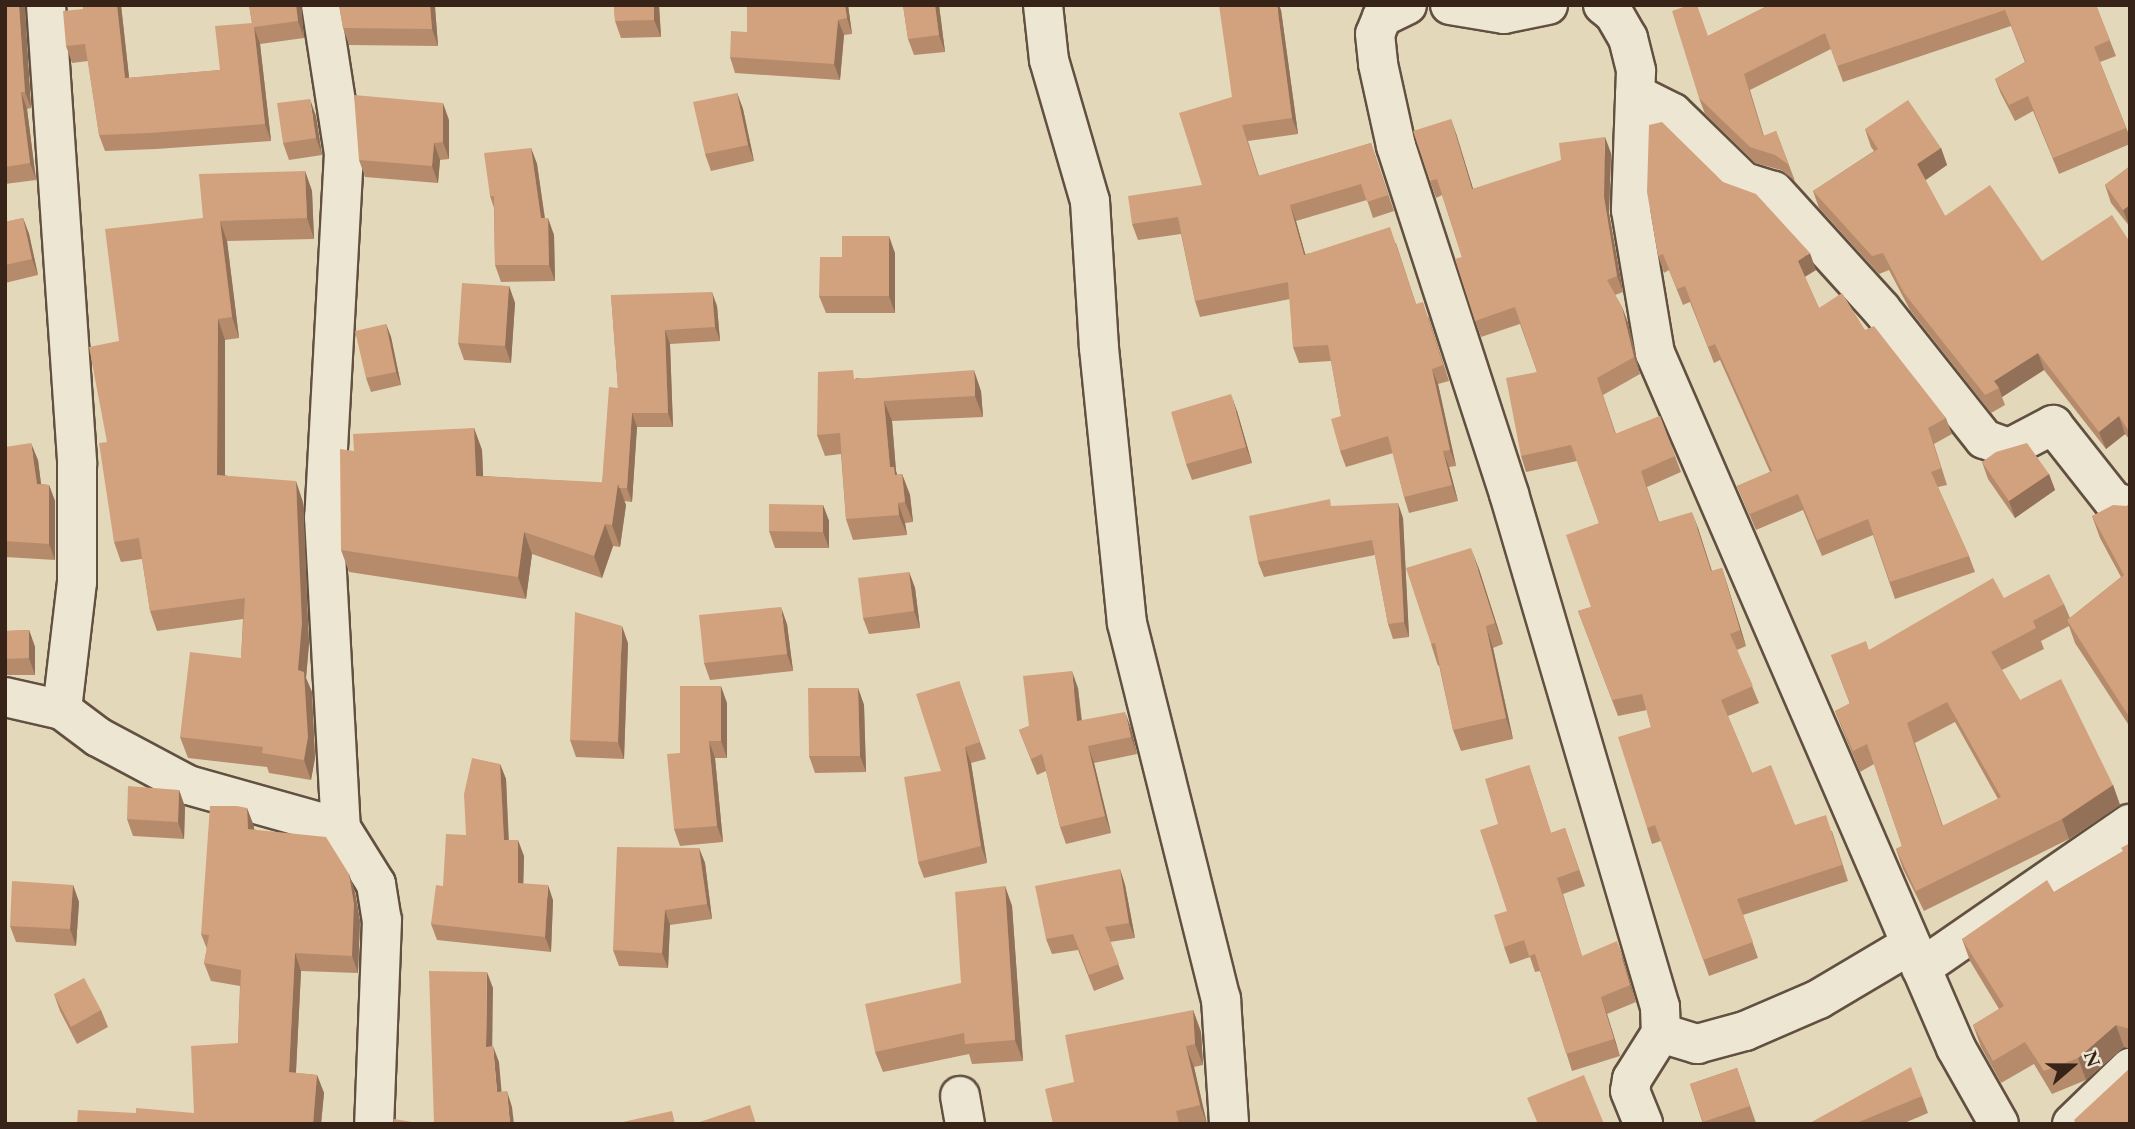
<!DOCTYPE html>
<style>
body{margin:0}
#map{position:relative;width:2135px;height:1129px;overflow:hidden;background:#e4d8bb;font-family:"EB Garamond",serif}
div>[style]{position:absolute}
.roads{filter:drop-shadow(2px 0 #625040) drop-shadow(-2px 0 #625040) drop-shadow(0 2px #625040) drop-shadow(0 -2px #625040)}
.minor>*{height:38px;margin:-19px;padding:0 19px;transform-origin:19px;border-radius:19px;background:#ede6d3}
.wall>*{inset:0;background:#b58b6c}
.shaded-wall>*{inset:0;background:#937158}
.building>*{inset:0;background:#d2a27e}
span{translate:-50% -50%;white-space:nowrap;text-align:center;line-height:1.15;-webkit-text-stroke:5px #ede6d3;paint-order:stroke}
.frame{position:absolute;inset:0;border:7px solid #372317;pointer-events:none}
.north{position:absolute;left:2037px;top:1031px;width:70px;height:70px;-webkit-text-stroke:5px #ede6d3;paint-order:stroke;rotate:70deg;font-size:19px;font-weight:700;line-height:28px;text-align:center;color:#372317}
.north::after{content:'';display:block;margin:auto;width:24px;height:32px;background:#372317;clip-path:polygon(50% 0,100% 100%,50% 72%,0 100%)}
</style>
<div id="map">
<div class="roads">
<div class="minor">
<i style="left:46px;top:5px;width:460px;rotate:86.1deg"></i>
<i style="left:77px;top:464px;width:118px;rotate:90deg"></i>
<i style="left:77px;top:582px;width:129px;rotate:96.7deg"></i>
<i style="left:62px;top:710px;width:45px;rotate:36.9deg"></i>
<i style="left:98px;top:737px;width:102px;rotate:28.1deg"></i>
<i style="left:188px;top:785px;width:159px;rotate:15.7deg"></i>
<i style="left:341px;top:828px;width:66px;rotate:58deg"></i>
<i style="left:376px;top:884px;width:36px;rotate:81deg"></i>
<i style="left:382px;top:920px;width:204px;rotate:92.2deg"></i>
<i style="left:321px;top:5px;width:150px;rotate:81.2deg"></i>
<i style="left:344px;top:153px;width:365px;rotate:93.1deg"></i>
<i style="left:324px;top:517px;width:311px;rotate:86.9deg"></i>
<i style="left:1043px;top:5px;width:55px;rotate:83.8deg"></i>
<i style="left:1049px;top:60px;width:147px;rotate:73.8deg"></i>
<i style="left:1090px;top:201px;width:147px;rotate:86.5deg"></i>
<i style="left:1099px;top:348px;width:276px;rotate:84.2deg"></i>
<i style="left:1127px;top:623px;width:388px;rotate:76deg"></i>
<i style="left:1221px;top:999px;width:125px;rotate:86.3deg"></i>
<i style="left:1407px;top:5px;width:28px;rotate:154deg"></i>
<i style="left:1382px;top:17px;width:18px;rotate:112deg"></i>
<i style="left:1375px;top:34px;width:30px;rotate:84deg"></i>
<i style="left:1378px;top:64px;width:84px;rotate:77.6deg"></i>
<i style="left:1396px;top:146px;width:366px;rotate:72deg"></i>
<i style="left:1509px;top:494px;width:535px;rotate:73.6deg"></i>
<i style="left:1660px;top:1007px;width:26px;rotate:88deg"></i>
<i style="left:1661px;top:1033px;width:54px;rotate:122.2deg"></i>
<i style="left:1632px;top:1079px;width:12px;rotate:99deg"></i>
<i style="left:1630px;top:1091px;width:35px;rotate:68deg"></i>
<i style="left:1450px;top:5px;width:55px;rotate:9.5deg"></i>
<i style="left:1504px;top:14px;width:45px;rotate:-11.6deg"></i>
<i style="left:1603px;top:5px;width:14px;rotate:39deg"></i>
<i style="left:1614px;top:14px;width:28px;rotate:60deg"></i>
<i style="left:1628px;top:38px;width:34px;rotate:76deg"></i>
<i style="left:1636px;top:71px;width:139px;rotate:92.1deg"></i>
<i style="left:1631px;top:210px;width:145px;rotate:80.5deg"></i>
<i style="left:1655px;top:353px;width:757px;rotate:66.58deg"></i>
<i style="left:1956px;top:1048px;width:87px;rotate:60.5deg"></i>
<i style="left:1635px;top:94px;width:42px;rotate:26.6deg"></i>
<i style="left:1673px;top:113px;width:99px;rotate:44.2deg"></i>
<i style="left:1744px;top:182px;width:31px;rotate:17deg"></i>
<i style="left:1774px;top:191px;width:159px;rotate:47.8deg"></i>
<i style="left:1881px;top:309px;width:166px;rotate:51.6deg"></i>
<i style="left:1984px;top:439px;width:27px;rotate:20deg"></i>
<i style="left:2009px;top:448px;width:50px;rotate:-27.6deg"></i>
<i style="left:2053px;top:425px;width:97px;rotate:51.7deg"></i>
<i style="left:2113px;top:501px;width:18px;rotate:19deg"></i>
<i style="left:5px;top:697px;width:58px;rotate:12.8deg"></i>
<i style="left:1921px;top:968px;width:254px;rotate:-34.6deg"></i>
<i style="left:1661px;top:1033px;width:38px;rotate:17deg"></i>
<i style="left:1697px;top:1044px;width:50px;rotate:-15.2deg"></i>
<i style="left:1745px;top:1031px;width:81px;rotate:-23.4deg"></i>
<i style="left:1819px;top:999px;width:106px;rotate:-30.7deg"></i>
<i style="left:960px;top:1096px;width:28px;rotate:80deg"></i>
<i style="left:2072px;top:1124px;width:81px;rotate:-44deg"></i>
</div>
</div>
<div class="wall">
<i style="clip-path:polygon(5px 5px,24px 6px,31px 108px,27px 109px,36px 180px,5px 184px)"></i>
<i style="clip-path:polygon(83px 5px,121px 5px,129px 78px,220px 70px,252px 23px,249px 5px,301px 5px,304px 38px,260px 44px,271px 141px,156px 149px,105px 151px,99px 135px,88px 61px,72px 63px,66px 46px,83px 9px)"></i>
<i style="clip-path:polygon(339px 5px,465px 5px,435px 7px,438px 46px,349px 45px,343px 28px)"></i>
<i style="clip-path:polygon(614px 5px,659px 5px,661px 37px,621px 38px,615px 21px)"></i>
<i style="clip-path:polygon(848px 5px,852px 34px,844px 35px,840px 80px,735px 73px,730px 57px,747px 32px)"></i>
<i style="clip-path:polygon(903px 5px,939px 5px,945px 52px,914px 55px,908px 39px)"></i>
<i style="clip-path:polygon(1769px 5px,2096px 5px,2116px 56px,2100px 62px,2130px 137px,2130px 144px,2059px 174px,2033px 111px,2015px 121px,2001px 94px,1995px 79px,2025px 62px,2011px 26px,1843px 82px,1831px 49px,1750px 90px,1764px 136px,1776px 131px,1795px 181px,1781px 170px,1755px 163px,1705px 114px,1699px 98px,1708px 36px)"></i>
<i style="clip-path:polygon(1281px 10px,1298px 134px,1248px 141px,1259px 176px,1371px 143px,1394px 211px,1373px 218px,1367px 200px,1296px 221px,1305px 254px,1396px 243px,1416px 304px,1429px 318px,1449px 381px,1438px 384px,1456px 466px,1449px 467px,1458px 501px,1409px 513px,1404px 497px,1393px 453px,1346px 467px,1340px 451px,1341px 416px,1331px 361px,1299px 363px,1293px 347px,1290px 299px,1200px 317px,1195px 301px,1181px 234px,1138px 240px,1132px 224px,1202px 185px,1232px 97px)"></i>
<i style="clip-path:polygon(737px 93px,743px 109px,754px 161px,711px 171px,705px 154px)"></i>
<i style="clip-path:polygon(316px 116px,322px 155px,289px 160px,283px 143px)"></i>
<i style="clip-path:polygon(1451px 119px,1473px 189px,1611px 153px,1609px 213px,1623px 292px,1615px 295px,1622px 307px,1628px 323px,1640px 374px,1603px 395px,1616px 434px,1660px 416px,1681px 472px,1647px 487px,1659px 522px,1698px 528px,1712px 571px,1722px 568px,1746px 646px,1737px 650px,1759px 703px,1728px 716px,1752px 773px,1795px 825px,1832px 831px,1848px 881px,1743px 915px,1758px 958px,1709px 976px,1661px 841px,1652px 844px,1647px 828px,1651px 727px,1647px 710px,1618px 716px,1578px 611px,1591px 607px,1599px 523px,1577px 461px,1526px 472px,1521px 456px,1537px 372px,1520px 324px,1481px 337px,1475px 321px,1462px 257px,1442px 195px,1436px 198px,1430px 181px)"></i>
<i style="clip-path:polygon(449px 120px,449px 159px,440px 160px,438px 183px,365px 177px,359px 160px)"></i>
<i style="clip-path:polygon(1865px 129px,1941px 148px,1947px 165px,1925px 180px,1945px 216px,2042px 261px,2130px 242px,2130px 440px,2125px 434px,2106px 449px,2044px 370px,2002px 397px,2005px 405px,1991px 413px,1910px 310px,1889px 270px,1879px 274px,1819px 208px,1813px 191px,1874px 151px,1871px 147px)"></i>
<i style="clip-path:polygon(531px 148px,537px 164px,545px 218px,554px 235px,555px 281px,501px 282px,495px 265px,494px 208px,490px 196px)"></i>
<i style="clip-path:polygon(2130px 166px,2130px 227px,2111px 203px,2105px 185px)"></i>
<i style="clip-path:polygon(305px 171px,312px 191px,314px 239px,227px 241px,239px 338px,225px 340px,225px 475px,303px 502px,309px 644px,306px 678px,312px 692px,315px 758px,311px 780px,269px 773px,267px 767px,188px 758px,180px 737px,241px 658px,243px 619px,157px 631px,150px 611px,142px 559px,121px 562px,114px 542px,107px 442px,119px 341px,203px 218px)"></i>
<i style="clip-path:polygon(1723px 182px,1816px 270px,1805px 277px,1819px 308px,1865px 330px,1946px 418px,1952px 434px,1934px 444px,1947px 485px,1938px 487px,1969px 556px,1975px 572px,1895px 599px,1873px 535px,1822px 556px,1803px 510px,1756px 530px,1737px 486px,1770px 472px,1720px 360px,1714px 363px,1690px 302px,1683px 305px,1669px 270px,1664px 273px,1658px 256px)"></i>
<i style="clip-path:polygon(23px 218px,29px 234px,38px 275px,5px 283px,5px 222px)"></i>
<i style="clip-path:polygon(895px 253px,895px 313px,826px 313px,819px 296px,842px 257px)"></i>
<i style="clip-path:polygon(509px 286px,515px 303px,511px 363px,464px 360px,458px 343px)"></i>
<i style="clip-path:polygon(611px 295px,717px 306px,720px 341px,670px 344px,673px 427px,637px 427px,632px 502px,624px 501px,626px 505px,620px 547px,613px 546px,602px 578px,532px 554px,526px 599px,349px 572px,341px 550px,354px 451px,474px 428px,482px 450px,483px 476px,602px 483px,618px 388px)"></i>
<i style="clip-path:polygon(386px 324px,391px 337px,401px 385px,371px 392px,366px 378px)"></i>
<i style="clip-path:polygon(856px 378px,981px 391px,983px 417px,892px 421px,896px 471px,897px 475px,902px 474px,910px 495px,913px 522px,905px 523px,907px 535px,853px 540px,846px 519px,841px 454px,825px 456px,817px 435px)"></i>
<i style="clip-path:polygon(1237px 411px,1252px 463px,1192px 480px,1186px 464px)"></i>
<i style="clip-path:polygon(5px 447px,38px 460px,41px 484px,49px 485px,55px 501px,55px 560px,5px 557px)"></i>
<i style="clip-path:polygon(1982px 462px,2049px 474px,2055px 490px,2015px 518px,1988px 479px)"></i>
<i style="clip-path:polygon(evenodd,2130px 503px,2130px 727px,2075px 643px,2069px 626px,2041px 641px,2044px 649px,2002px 670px,2020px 700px,2113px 785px,2120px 805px,2069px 839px,1924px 911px,1903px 869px,1896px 849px,1902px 846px,1874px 764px,1860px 772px,1843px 731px,1835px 711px,1850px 704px,1831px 655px,1869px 650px,2004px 598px,2064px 604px,2070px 618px,2121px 577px,2100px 538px,2092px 516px,2127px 506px,2130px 503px,1955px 722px,1998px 799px,1943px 826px,1915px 743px,1955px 722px)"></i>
<i style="clip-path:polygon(823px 505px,829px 521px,829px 548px,775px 548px,769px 531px)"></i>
<i style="clip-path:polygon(1332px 506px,1403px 518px,1409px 637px,1393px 639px,1388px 624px,1375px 555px,1264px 577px,1258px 562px)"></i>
<i style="clip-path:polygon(1479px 569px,1503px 644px,1493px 648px,1513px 739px,1461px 751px,1453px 730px,1439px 665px,1438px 666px,1431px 644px)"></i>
<i style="clip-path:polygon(909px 572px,915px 588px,920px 628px,869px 634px,863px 618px)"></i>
<i style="clip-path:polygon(787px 624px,793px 671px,710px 680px,704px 663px)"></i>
<i style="clip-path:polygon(29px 630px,35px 647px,35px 675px,5px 675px,5px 631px)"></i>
<i style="clip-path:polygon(628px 643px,624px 759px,576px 757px,570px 740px)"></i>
<i style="clip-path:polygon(959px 681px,986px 759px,971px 763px,987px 863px,924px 878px,918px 862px,941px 771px)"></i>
<i style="clip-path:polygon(858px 688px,864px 705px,866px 772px,815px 773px,809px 756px)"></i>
<i style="clip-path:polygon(1078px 688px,1082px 720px,1131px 728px,1137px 754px,1094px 763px,1111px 833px,1066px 844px,1060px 827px,1046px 771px,1037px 775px,1019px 730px,1029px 726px)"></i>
<i style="clip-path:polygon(727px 703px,727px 758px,715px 758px,723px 842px,680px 846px,674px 829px,680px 753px)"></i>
<i style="clip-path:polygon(500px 764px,506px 779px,509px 840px,524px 856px,523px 884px,553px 900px,551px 952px,437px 940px,431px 924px,443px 886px)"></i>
<i style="clip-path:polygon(1529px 765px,1551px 833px,1565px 828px,1585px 886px,1563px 894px,1582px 956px,1623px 958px,1636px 1002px,1607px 1014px,1620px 1056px,1572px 1071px,1540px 971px,1535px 972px,1530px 957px,1510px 964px,1504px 947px,1507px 911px,1498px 824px)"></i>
<i style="clip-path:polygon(179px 790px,185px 807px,184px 839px,133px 836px,127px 819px)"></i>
<i style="clip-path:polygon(247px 808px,254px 829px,349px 874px,355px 892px,360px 921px,358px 973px,301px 971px,296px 1073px,317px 1075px,324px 1093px,321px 1124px,77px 1124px,136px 1113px,194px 1113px,238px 1043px,240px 986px,211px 981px,204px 963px,207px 949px,201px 934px)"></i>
<i style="clip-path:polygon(2130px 843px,2130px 1049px,2124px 1047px,2086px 1080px,2052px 1094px,2034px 1064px,2001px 1083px,1981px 1047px,1973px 1025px,1999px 1009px,1970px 961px,1962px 939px,2054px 892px,2122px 852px)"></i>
<i style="clip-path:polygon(699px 848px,705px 863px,712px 919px,670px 925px,668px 968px,619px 966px,613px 950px)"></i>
<i style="clip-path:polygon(1120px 869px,1125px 885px,1135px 938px,1110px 942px,1124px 979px,1094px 991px,1078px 950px,1052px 954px,1046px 939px)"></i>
<i style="clip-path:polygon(73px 885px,79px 902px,76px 946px,16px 942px,10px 926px)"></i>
<i style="clip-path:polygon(1005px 886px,1012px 906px,1023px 1061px,972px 1064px,969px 1054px,883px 1072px,875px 1052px,961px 983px)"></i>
<i style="clip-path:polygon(54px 994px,101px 1010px,108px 1027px,77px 1044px,60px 1011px)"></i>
<i style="clip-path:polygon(1193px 1010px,1201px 1032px,1203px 1065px,1194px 1067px,1207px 1124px,1053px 1124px,1074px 1082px)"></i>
<i style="clip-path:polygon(1737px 1068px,1756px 1123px,1753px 1124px,1703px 1124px,1690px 1084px)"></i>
<i style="clip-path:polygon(1922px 1096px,1928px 1113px,1902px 1124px,1808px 1124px)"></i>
</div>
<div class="shaded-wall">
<i style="clip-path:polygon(19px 5px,25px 5px,31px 108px,25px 92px)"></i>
<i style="clip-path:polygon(117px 5px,121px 5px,131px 95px,125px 78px)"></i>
<i style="clip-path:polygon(296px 5px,301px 5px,304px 38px,298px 21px)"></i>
<i style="clip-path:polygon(430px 5px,434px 5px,435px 7px,438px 46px,432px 29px)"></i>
<i style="clip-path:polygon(654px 5px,659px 5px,661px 37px,654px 20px)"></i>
<i style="clip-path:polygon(845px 5px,848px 5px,852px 34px,847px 18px)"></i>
<i style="clip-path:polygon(935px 5px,939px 5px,945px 52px,939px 35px)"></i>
<i style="clip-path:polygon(1277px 5px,1279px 5px,1281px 10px,1298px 134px,1292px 118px)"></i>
<i style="clip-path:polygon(838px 20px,844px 35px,840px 80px,834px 64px)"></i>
<i style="clip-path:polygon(254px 27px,260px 44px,271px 141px,265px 124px)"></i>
<i style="clip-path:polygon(21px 92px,27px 109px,36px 180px,30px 163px)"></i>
<i style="clip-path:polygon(737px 93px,743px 109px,754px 161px,748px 145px)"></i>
<i style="clip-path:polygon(310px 99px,316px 116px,322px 155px,316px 138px)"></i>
<i style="clip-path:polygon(443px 103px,449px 120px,449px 159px,443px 142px)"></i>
<i style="clip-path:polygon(1451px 119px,1457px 136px,1478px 205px,1472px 189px)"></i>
<i style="clip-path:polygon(1605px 137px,1611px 153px,1609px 213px,1623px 292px,1617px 276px,1604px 197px)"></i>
<i style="clip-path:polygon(434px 143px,440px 160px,438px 183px,432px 166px)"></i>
<i style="clip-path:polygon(531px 148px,537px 164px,547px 235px,541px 218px)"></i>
<i style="clip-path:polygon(1941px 148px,1947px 165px,1923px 182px,1917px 164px)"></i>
<i style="clip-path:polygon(305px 171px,312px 191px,314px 239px,307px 218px)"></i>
<i style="clip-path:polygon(1290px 205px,1296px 221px,1310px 271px,1304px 255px)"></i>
<i style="clip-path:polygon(2130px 205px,2130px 227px,2123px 210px)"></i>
<i style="clip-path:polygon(23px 218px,29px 234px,38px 275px,32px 259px)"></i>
<i style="clip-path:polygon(548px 218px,554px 235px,555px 281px,549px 265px)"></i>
<i style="clip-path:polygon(220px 221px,227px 241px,239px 338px,232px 317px)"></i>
<i style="clip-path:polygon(889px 236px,895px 253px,895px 313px,889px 296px)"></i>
<i style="clip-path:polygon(1810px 253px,1816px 270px,1804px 277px,1798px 261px)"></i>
<i style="clip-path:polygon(509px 286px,515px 303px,511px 363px,505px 346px)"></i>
<i style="clip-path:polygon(712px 292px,717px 306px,720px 341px,715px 327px)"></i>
<i style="clip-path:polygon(1622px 307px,1628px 323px,1640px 374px,1634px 357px)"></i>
<i style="clip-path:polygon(218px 319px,225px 340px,225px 495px,217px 475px)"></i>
<i style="clip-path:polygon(386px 324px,391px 337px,401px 385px,396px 372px)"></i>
<i style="clip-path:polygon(665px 330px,670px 344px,673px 427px,668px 413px)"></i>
<i style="clip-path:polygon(2038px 353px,2044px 370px,2002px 397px,1999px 388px,1994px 381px)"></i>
<i style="clip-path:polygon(1432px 369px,1438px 384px,1456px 466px,1450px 450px)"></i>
<i style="clip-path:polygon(974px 370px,981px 391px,983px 417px,975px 396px)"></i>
<i style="clip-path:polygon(1231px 394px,1237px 411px,1252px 463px,1246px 447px)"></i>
<i style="clip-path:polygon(884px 401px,892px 421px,896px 471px,902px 487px,890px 467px)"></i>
<i style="clip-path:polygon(632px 413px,637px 427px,632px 502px,627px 488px)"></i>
<i style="clip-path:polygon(2119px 416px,2125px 434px,2106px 449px,2099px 432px)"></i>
<i style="clip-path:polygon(474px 428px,482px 450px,484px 498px,476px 476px)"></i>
<i style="clip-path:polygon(31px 443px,38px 460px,43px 500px,37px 484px)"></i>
<i style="clip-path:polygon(1443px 451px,1449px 467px,1458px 501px,1452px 485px)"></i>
<i style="clip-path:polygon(902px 474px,910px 495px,913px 522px,905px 502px)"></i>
<i style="clip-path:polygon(2049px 474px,2055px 490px,2015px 518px,2009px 501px)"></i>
<i style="clip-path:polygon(296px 481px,303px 502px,309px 644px,306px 678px,312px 692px,315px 758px,311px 780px,304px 760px,298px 670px)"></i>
<i style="clip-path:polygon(618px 483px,626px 505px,620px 547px,612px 525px)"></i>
<i style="clip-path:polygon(49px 485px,55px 501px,55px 560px,49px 544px)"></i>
<i style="clip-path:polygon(898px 503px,905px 523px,907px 535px,899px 515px)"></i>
<i style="clip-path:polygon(1398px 503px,1403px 518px,1409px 637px,1404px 622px)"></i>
<i style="clip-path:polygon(823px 505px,829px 521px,829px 548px,823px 532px)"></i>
<i style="clip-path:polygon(1692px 512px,1698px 528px,1717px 588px,1711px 571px)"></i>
<i style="clip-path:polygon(605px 524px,613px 546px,602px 578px,594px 556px)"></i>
<i style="clip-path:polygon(524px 532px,532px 554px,526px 599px,518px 577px)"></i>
<i style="clip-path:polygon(1471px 548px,1479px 569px,1503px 644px,1495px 623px)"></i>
<i style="clip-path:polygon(1722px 568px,1727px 584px,1746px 646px,1740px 630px)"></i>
<i style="clip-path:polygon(909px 572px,915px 588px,920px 628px,914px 611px)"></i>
<i style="clip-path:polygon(781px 607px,787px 624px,793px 671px,787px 654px)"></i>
<i style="clip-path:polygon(622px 626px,628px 643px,624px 759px,618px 742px)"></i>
<i style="clip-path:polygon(1486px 626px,1493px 648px,1513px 739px,1506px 718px)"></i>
<i style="clip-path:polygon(29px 630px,35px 647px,35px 675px,29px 658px)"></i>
<i style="clip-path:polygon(1072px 671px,1078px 688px,1083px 738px,1077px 721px)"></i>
<i style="clip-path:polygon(721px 686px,727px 703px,727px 758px,721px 741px)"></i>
<i style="clip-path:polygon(858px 688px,864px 705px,866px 772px,860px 756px)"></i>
<i style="clip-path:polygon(1125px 712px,1131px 728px,1137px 754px,1131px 737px)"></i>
<i style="clip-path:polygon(709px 741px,715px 758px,723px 842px,717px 826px)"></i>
<i style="clip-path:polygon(1088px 746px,1094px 763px,1111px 833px,1105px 816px)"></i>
<i style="clip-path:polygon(965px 747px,971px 763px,987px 863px,981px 846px)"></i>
<i style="clip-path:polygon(500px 764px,506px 779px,509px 856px,504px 840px)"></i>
<i style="clip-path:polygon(2113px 785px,2120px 805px,2069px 839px,2062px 819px)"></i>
<i style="clip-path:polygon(179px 790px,185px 807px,184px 839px,178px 822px)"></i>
<i style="clip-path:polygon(247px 808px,254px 826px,254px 846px,248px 829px)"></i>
<i style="clip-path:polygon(518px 840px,524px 856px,523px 899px,518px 883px)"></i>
<i style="clip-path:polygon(699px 848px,705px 863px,712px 919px,707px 904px)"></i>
<i style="clip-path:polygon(1120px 869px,1125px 885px,1135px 938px,1129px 923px)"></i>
<i style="clip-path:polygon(349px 874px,355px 892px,360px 921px,358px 973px,352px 956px)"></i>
<i style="clip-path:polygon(73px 885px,79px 902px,76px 946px,70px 929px)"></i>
<i style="clip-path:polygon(548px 885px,553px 900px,551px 952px,545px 937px)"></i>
<i style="clip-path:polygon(1005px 886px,1012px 906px,1023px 1061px,1015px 1040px)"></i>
<i style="clip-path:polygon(665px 910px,670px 925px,668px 968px,662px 953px)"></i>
<i style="clip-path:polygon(1617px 941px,1623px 958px,1636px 1002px,1630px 985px)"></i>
<i style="clip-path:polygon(295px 953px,301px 971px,295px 1090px,289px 1072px)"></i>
<i style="clip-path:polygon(487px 972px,493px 988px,492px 1063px,486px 1047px)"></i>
<i style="clip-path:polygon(1601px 997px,1607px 1014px,1620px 1056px,1614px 1039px)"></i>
<i style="clip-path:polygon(1193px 1010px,1201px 1032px,1203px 1065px,1195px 1044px)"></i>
<i style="clip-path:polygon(2116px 1025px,2124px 1047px,2086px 1080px,2078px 1058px)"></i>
<i style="clip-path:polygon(493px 1046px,499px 1062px,503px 1108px,497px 1092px)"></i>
<i style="clip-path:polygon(1186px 1046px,1194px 1067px,1207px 1124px,1200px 1105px)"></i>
<i style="clip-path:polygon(317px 1075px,324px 1093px,321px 1124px,313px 1124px)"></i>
<i style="clip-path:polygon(507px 1091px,512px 1107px,514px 1124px,510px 1124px)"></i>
</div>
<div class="building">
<i style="clip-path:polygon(5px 5px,19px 5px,25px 92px,21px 92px,30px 163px,5px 167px)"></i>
<i style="clip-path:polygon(83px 5px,117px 5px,125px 78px,220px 70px,215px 26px,252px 23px,249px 5px,296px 5px,298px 21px,254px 27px,265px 124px,150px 133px,99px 135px,85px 44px,66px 46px,63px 11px,83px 9px)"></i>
<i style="clip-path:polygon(339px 5px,430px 5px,432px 29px,343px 28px)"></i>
<i style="clip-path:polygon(614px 5px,654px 5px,654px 20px,615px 21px)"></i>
<i style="clip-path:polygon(747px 5px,845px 5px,847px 18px,838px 20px,834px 64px,730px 57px,731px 31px,747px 32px)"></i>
<i style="clip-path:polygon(903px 5px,935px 5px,939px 35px,908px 39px)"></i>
<i style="clip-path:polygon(1219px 5px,1277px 5px,1292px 118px,1242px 125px,1258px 176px,1371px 143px,1388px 195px,1367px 202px,1361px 184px,1290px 205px,1304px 255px,1390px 227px,1416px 304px,1423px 302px,1443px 365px,1432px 369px,1450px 450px,1443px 451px,1452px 485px,1404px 497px,1388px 436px,1340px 451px,1331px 419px,1341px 416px,1328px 345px,1293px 347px,1288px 282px,1195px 301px,1178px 217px,1132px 224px,1128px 196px,1202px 185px,1179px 113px,1232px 97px)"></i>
<i style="clip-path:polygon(1689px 5px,1697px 5px,1708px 36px,1769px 5px,2096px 5px,2110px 40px,2094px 47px,2126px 128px,2053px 158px,2028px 96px,2009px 105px,1995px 79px,2026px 62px,2005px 10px,1837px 66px,1825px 33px,1744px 74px,1763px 136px,1776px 131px,1789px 165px,1775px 155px,1750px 147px,1699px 98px,1672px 11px)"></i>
<i style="clip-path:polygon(737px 93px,748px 145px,705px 154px,693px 102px)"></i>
<i style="clip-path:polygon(354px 95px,443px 103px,443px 142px,434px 143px,432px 166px,359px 160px)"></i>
<i style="clip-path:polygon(310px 99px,316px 138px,283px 143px,277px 103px)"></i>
<i style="clip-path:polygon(1908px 100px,1941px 148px,1917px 164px,1945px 216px,1990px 185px,2042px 261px,2112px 215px,2130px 242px,2130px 433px,2119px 416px,2099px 432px,2038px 353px,1994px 381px,1999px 388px,1985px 395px,1904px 293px,1883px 253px,1872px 256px,1813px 191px,1878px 149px,1865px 129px)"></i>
<i style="clip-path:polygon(1451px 119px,1472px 189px,1561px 160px,1559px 143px,1605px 137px,1604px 197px,1617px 276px,1607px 280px,1622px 307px,1634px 357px,1597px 378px,1615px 434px,1660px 416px,1675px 456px,1641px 471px,1658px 522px,1692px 512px,1711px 571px,1722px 568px,1740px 630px,1730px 634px,1753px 686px,1721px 700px,1752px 773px,1771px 765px,1795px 825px,1826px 815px,1842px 865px,1737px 899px,1753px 942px,1703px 960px,1655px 825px,1647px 828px,1618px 737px,1651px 727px,1642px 694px,1612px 700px,1578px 611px,1591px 607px,1566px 535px,1599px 523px,1571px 445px,1521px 456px,1506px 378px,1537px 372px,1515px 307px,1475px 321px,1455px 259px,1462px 257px,1437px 179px,1430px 181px,1413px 131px)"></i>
<i style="clip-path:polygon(1662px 122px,1723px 182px,1756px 194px,1810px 253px,1798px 261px,1819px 308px,1842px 293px,1865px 330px,1874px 326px,1946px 418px,1928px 428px,1941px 468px,1931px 472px,1969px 556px,1890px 582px,1868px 519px,1817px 540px,1798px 494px,1750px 514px,1737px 486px,1772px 471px,1715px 344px,1708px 347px,1685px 286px,1677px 289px,1663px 254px,1658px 256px,1647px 192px,1649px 125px)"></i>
<i style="clip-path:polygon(531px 148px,541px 218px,548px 218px,549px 265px,495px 265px,494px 196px,490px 196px,484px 153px)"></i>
<i style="clip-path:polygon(2130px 166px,2130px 205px,2123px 210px,2105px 185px)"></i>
<i style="clip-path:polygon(305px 171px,307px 218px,220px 221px,232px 317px,218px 319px,217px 475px,296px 481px,302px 623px,298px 670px,304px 672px,308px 737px,304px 760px,262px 753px,263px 747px,180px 737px,190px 652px,241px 658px,245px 598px,150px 611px,139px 538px,114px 542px,99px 443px,107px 442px,89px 347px,119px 341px,105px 229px,203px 218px,199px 174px)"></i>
<i style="clip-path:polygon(23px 218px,32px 259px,5px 265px,5px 222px)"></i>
<i style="clip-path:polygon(842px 236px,889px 236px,889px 296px,819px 296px,820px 257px,842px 257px)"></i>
<i style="clip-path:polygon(462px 283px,509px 286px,505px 346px,458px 343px)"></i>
<i style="clip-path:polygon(712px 292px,715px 327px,665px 330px,668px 413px,632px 413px,627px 488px,619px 488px,618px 483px,602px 483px,609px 387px,618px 388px,611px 295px)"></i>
<i style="clip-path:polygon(386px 324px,396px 372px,366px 378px,355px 331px)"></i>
<i style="clip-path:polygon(853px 370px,854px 379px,974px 370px,975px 396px,884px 401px,890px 467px,894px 467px,895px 475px,902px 474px,905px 502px,898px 503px,899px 515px,846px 519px,840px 433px,817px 435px,818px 372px)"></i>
<i style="clip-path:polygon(1231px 394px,1246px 447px,1186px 464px,1171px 412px)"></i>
<i style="clip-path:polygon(474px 428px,476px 476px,618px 483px,612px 525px,605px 524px,594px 556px,524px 532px,518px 577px,341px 550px,340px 449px,354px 451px,353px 434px)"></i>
<i style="clip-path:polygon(31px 443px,37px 484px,49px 485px,49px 544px,5px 541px,5px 447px)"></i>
<i style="clip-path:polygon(2027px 443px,2049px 474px,2009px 501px,1982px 462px,1996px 452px)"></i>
<i style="clip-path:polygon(1330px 499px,1331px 506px,1398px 503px,1404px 622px,1388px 624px,1372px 540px,1258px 562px,1249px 516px)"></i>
<i style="clip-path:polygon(2130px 503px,2130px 718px,2067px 620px,2124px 575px,2092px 516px,2113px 505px,2127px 506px)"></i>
<i style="clip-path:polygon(769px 504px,823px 505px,823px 532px,769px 531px)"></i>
<i style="clip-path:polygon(1471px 548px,1495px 623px,1486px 626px,1506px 718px,1453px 730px,1435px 643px,1431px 644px,1406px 568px)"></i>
<i style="clip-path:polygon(909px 572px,914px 611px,863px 618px,858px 578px)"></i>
<i style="clip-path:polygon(evenodd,2049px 574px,2064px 604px,2033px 621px,2036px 628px,1991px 652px,2020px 700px,2061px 679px,2113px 785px,2062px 819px,1916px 891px,1896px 849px,1902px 846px,1867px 744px,1853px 751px,1835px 711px,1850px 703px,1831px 655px,1866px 641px,1869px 650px,1993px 578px,2004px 598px,2049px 574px,1947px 702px,2001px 797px,1942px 826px,1907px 723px,1947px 702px)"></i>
<i style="clip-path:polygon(781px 607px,787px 654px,704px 663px,699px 615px)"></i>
<i style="clip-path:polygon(575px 612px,622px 626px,618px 742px,570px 740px)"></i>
<i style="clip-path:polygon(29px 630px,29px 658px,5px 659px,5px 631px)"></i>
<i style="clip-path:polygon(1072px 671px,1077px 721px,1125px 712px,1131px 737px,1088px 746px,1105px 816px,1060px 827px,1042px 754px,1031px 759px,1019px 730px,1029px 726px,1023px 676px)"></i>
<i style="clip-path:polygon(959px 681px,980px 742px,965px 747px,981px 846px,918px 862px,904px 777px,941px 771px,916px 694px)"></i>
<i style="clip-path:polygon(680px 686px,721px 686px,721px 741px,709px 741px,717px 826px,674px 829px,667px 754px,680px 753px)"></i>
<i style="clip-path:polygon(808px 688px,858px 688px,860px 756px,809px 756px)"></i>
<i style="clip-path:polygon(472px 758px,500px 764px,504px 840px,518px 840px,518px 883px,548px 885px,545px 937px,431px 924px,436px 885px,443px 886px,446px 834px,466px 835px,464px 794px)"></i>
<i style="clip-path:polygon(1529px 765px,1551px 833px,1565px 828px,1579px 870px,1557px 878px,1582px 956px,1617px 941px,1630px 985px,1601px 997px,1614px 1039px,1566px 1054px,1535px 954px,1529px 956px,1524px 940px,1504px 947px,1494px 915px,1507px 911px,1480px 830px,1498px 824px,1485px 779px)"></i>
<i style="clip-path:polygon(128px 786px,179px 790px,178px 822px,127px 819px)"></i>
<i style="clip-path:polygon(210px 806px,237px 806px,247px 808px,248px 829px,326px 837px,349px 874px,354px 904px,352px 956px,295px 953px,289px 1072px,317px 1075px,313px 1124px,77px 1124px,78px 1110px,136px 1113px,136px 1108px,194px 1113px,191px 1046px,238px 1043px,241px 970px,204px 963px,209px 935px,201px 934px)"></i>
<i style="clip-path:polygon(2130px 843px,2130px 1029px,2116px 1025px,2078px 1058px,2044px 1071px,2025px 1042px,1993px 1061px,1973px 1025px,2004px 1006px,1962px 939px,2047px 880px,2054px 892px,2123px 851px,2121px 848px)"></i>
<i style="clip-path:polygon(617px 847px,699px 848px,707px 904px,665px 910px,662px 953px,613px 950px)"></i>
<i style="clip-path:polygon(1120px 869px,1129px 923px,1105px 927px,1119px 964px,1089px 975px,1073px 934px,1046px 939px,1035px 886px)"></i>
<i style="clip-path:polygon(12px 881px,73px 885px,70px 929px,10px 926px)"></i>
<i style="clip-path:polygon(1005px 886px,1015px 1040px,965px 1044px,964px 1033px,875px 1052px,865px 1004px,961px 983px,955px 892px)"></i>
<i style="clip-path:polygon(429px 971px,487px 972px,486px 1047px,493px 1046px,497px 1092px,507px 1091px,510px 1124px,434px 1124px)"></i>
<i style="clip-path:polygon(84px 978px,101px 1010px,71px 1027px,54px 994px)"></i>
<i style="clip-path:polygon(1193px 1010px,1195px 1044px,1186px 1046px,1200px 1105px,1176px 1111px,1179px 1124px,1053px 1124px,1045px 1089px,1074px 1082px,1065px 1035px)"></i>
<i style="clip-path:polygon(1911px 1067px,1922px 1096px,1854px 1124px,1808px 1124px)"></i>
<i style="clip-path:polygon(1737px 1068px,1750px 1106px,1703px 1122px,1690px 1084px)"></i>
<i style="clip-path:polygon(2130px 1068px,2130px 1124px,2076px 1124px,2074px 1120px)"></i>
<i style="clip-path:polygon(1584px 1075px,1604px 1124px,1538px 1124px,1527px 1098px)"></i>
<i style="clip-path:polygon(750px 1105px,756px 1124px,694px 1124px)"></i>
<i style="clip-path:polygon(672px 1111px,675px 1124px,614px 1124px)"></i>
<i style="clip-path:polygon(394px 1119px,424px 1124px,393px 1124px)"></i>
</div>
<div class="frame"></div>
<div class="north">N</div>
</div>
